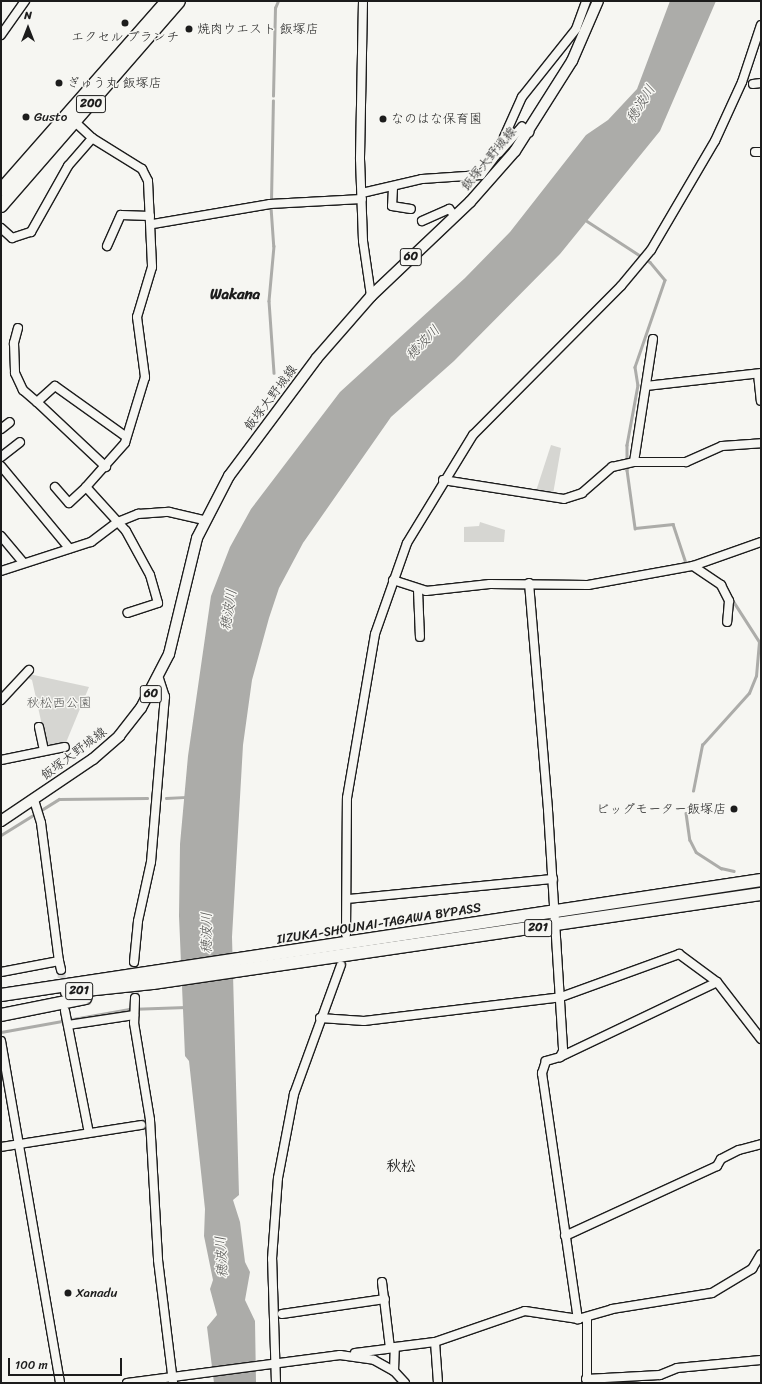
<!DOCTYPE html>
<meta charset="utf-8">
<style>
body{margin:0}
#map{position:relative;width:762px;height:1384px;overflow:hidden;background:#f6f6f2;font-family:Sriracha,"Klee One",sans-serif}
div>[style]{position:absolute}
.green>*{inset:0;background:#d6d6d2}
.water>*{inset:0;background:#acaca9}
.stream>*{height:2.5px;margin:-1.25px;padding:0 1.25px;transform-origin:1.25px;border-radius:1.25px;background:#acaca9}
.minor-tunnel>*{height:8px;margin-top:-4px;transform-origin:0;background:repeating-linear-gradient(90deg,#d5d5d2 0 8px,transparent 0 12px)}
.roads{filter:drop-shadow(1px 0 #1c1c1c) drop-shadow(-1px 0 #1c1c1c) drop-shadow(0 1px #1c1c1c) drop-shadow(0 -1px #1c1c1c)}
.minor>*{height:8px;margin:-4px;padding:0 4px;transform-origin:4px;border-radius:4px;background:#f6f6f2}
.major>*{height:10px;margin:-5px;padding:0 5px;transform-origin:5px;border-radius:5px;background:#f6f6f2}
.highway>*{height:12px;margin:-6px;padding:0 6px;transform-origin:6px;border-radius:6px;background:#f6f6f2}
.dots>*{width:11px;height:11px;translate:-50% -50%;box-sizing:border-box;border:2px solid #f6f6f2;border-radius:50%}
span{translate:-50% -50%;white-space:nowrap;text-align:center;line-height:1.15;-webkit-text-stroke:3px #f6f6f2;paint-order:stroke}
.shield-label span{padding:1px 3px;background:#f6f6f2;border:1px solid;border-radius:3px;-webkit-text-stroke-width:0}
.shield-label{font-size:12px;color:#1c1c1c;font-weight:700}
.poi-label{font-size:13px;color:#1c1c1c}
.left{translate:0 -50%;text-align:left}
.right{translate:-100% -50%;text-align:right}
.street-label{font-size:13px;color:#1c1c1c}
.park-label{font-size:13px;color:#545453}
.water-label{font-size:14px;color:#565654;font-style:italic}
.quarter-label{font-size:15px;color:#1c1c1c;font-weight:700}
.frame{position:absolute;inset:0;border:2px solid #1c1c1c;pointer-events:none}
.north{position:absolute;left:8px;top:8px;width:40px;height:40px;-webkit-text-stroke:3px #f6f6f2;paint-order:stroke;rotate:0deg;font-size:11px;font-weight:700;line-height:16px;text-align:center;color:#1c1c1c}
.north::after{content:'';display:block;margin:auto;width:14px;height:18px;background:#1c1c1c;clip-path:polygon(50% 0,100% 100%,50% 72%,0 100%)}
.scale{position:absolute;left:8px;top:1358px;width:114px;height:18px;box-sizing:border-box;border:2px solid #1c1c1c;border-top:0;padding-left:5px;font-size:12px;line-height:14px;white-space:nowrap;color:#1c1c1c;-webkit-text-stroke:3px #f6f6f2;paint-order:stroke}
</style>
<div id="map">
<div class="green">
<i style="clip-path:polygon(551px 445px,561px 448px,553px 494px,536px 491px)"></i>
<i style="clip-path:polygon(480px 522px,505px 530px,504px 542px,464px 542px,464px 527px,479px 526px)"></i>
<i style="clip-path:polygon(29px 674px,89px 687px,65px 745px,47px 748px,32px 680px,27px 677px)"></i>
</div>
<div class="water">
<i style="clip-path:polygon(670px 1px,716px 1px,660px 131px,560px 254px,454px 361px,391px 417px,303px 543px,279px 588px,269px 618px,252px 680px,243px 745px,232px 937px,239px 1195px,233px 1200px,240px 1222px,245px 1262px,250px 1272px,245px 1300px,255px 1321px,256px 1383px,214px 1383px,207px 1327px,217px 1315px,210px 1289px,213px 1280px,204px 1236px,205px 1209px,189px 1061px,185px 1056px,179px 916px,180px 844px,188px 756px,211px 596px,230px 547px,251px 509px,340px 392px,465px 278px,510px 232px,586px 135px,608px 120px,637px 89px)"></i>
</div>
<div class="stream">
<i style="left:273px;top:96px;width:88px;rotate:-88.7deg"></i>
<i style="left:275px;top:8px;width:8px;rotate:-67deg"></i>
<i style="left:271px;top:201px;width:100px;rotate:-88.9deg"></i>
<i style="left:271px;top:207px;width:39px;rotate:86deg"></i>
<i style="left:274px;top:246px;width:55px;rotate:95.2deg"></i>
<i style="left:269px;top:301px;width:72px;rotate:86deg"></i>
<i style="left:587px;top:221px;width:75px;rotate:33.1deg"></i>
<i style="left:650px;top:262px;width:23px;rotate:50deg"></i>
<i style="left:665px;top:280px;width:92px;rotate:109deg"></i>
<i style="left:635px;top:367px;width:18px;rotate:81deg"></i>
<i style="left:638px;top:385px;width:61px;rotate:100.4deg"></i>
<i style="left:627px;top:445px;width:25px;rotate:90deg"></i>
<i style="left:627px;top:470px;width:59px;rotate:82.1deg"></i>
<i style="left:635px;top:528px;width:38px;rotate:-6deg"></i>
<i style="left:673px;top:524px;width:41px;rotate:71.6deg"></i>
<i style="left:693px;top:791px;width:47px;rotate:-78.9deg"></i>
<i style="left:702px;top:745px;width:70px;rotate:-47.9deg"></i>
<i style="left:749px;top:693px;width:18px;rotate:-68deg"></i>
<i style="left:756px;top:676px;width:34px;rotate:-85deg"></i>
<i style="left:759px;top:642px;width:50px;rotate:-122.7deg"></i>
<i style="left:166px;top:798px;width:21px;rotate:-3deg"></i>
<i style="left:686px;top:813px;width:27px;rotate:82deg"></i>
<i style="left:690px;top:840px;width:13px;rotate:63deg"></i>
<i style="left:696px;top:852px;width:30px;rotate:33deg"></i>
<i style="left:721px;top:868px;width:13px;rotate:13deg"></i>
<i style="left:1px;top:835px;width:68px;rotate:-31.8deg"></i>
<i style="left:59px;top:799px;width:88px;rotate:-0.7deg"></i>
<i style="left:1px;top:1032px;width:130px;rotate:-10.2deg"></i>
<i style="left:129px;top:1009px;width:57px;rotate:-2deg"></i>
</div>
<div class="minor-tunnel">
<i style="left:134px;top:962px;width:36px;rotate:88deg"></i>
<i style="left:61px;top:970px;width:20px;rotate:84deg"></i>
</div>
<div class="roads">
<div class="minor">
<i style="left:363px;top:1px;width:158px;rotate:91.1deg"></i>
<i style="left:360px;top:159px;width:82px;rotate:87.9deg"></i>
<i style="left:363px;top:241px;width:56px;rotate:81.7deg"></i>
<i style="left:1px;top:35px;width:42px;rotate:-54.8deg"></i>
<i style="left:753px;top:84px;width:8px;rotate:-7deg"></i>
<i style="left:75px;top:122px;width:23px;rotate:43deg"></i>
<i style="left:92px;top:138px;width:59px;rotate:31.8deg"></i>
<i style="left:142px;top:169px;width:13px;rotate:63deg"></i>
<i style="left:148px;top:181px;width:86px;rotate:87.3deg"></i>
<i style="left:152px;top:267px;width:52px;rotate:106.7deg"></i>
<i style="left:137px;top:317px;width:61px;rotate:82.4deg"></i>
<i style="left:145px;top:377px;width:69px;rotate:106.9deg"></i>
<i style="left:125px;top:443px;width:59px;rotate:131.6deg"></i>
<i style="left:86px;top:487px;width:59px;rotate:47.7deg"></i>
<i style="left:126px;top:531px;width:50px;rotate:61.4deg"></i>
<i style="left:150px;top:575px;width:29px;rotate:74deg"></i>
<i style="left:158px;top:603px;width:32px;rotate:162deg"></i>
<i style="left:755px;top:152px;width:6px"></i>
<i style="left:499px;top:153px;width:35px;rotate:-49deg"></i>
<i style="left:522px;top:127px;width:9px;rotate:36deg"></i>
<i style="left:393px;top:188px;width:18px;rotate:93deg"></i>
<i style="left:392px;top:206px;width:19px;rotate:9deg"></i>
<i style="left:362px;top:193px;width:62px;rotate:-13.1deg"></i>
<i style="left:422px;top:179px;width:59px;rotate:-3.9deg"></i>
<i style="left:481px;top:175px;width:25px;rotate:-53deg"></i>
<i style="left:496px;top:155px;width:64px;rotate:-65.9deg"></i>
<i style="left:522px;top:97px;width:87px;rotate:-51.5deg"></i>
<i style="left:576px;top:29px;width:30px;rotate:-70deg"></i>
<i style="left:422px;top:221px;width:30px;rotate:-24deg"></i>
<i style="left:449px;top:209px;width:9px;rotate:49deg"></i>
<i style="left:153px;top:224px;width:119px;rotate:-9.7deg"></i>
<i style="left:270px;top:204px;width:92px;rotate:-3.1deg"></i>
<i style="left:1px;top:228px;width:15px;rotate:42deg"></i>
<i style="left:12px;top:238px;width:20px;rotate:-18deg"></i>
<i style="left:31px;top:232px;width:76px;rotate:-60.7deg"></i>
<i style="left:68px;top:166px;width:37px;rotate:-49deg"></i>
<i style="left:107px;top:246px;width:34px;rotate:-66deg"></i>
<i style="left:121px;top:215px;width:29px;rotate:2deg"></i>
<i style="left:18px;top:328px;width:16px;rotate:105deg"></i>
<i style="left:14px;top:343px;width:30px;rotate:88deg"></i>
<i style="left:15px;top:373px;width:19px;rotate:65deg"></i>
<i style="left:23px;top:390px;width:18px;rotate:41deg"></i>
<i style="left:653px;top:339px;width:124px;rotate:98.8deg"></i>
<i style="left:634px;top:462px;width:52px"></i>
<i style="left:686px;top:462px;width:39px;rotate:-24deg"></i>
<i style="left:722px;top:446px;width:39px;rotate:-4deg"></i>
<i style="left:758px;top:374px;width:27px;rotate:84deg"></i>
<i style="left:646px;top:386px;width:116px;rotate:-6.4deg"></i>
<i style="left:1px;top:429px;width:11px;rotate:-38deg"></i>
<i style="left:1px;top:457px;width:24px;rotate:-38deg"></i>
<i style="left:1px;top:466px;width:107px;rotate:50.3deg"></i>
<i style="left:106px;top:467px;width:95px;rotate:-136.7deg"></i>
<i style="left:37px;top:402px;width:24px;rotate:-42deg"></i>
<i style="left:55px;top:386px;width:86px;rotate:35.5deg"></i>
<i style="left:443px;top:480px;width:122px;rotate:8.9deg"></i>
<i style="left:564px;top:499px;width:19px;rotate:-18deg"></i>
<i style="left:582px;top:493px;width:40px;rotate:-41deg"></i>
<i style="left:612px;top:467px;width:23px;rotate:-13deg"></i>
<i style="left:55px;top:487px;width:21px;rotate:49deg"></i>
<i style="left:69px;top:503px;width:23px;rotate:-43deg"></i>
<i style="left:1px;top:536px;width:35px;rotate:50deg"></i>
<i style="left:693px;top:566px;width:34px;rotate:34deg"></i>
<i style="left:721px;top:585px;width:18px;rotate:63deg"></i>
<i style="left:729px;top:601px;width:21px;rotate:95deg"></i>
<i style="left:1px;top:571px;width:95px;rotate:-17.9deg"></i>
<i style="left:91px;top:542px;width:34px;rotate:-37deg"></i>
<i style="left:118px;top:522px;width:22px;rotate:-22deg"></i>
<i style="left:138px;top:514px;width:31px;rotate:-4deg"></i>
<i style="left:169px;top:512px;width:36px;rotate:13deg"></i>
<i style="left:393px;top:580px;width:35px;rotate:18deg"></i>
<i style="left:426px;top:591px;width:64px;rotate:-6.2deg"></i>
<i style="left:490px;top:584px;width:98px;rotate:0.6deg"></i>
<i style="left:588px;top:585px;width:107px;rotate:-10.3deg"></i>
<i style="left:693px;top:566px;width:72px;rotate:-19.4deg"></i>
<i style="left:529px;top:583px;width:228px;rotate:85.2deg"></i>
<i style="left:548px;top:810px;width:241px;rotate:86.4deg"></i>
<i style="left:563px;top:1051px;width:7px;rotate:117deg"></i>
<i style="left:560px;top:1057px;width:15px;rotate:164deg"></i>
<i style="left:546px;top:1061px;width:13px;rotate:108deg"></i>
<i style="left:542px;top:1073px;width:249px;rotate:81.7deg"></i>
<i style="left:418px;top:590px;width:47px;rotate:87.6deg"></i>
<i style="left:1px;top:700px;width:41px;rotate:-47deg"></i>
<i style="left:39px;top:727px;width:24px;rotate:78deg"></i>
<i style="left:1px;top:760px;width:65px;rotate:-11.5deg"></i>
<i style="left:34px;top:800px;width:24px;rotate:73deg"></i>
<i style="left:41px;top:823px;width:139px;rotate:82.6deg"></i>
<i style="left:348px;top:899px;width:206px;rotate:-5.6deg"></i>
<i style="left:346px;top:934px;width:136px;rotate:-89.6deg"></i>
<i style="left:347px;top:798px;width:166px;rotate:-80.3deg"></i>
<i style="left:375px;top:634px;width:96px;rotate:-70.6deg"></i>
<i style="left:407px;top:543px;width:127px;rotate:-58.6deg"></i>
<i style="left:473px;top:435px;width:210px;rotate:-45.2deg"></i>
<i style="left:621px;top:286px;width:47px;rotate:-50.2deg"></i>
<i style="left:651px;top:250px;width:126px;rotate:-59.6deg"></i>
<i style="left:715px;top:141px;width:65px;rotate:-65.4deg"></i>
<i style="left:742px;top:82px;width:60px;rotate:-71.6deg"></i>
<i style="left:134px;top:962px;width:41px;rotate:-84.4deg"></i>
<i style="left:138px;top:921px;width:60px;rotate:-77.6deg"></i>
<i style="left:151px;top:862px;width:166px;rotate:-85.2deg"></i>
<i style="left:165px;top:697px;width:19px;rotate:-108deg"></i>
<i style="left:1px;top:972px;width:59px;rotate:-10.7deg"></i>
<i style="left:59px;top:961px;width:9px;rotate:77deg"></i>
<i style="left:135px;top:998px;width:25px;rotate:92deg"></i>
<i style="left:134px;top:1023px;width:98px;rotate:80.6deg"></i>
<i style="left:150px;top:1120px;width:140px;rotate:86.7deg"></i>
<i style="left:158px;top:1260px;width:124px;rotate:83deg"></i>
<i style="left:65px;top:1011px;width:124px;rotate:78.9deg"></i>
<i style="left:320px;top:1018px;width:44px;rotate:3.9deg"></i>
<i style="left:364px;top:1021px;width:198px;rotate:-6.9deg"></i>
<i style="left:561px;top:997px;width:126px;rotate:-20deg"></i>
<i style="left:679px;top:954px;width:47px;rotate:36.4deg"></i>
<i style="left:717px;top:982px;width:72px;rotate:52.3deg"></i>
<i style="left:68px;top:1025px;width:67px;rotate:-8.6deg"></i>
<i style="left:1px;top:1041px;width:347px;rotate:80.2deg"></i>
<i style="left:560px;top:1057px;width:174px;rotate:-25.5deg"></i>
<i style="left:1px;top:1147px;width:142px;rotate:-8.9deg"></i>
<i style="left:565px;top:1236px;width:167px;rotate:-24.7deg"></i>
<i style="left:717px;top:1166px;width:8px;rotate:-60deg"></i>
<i style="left:721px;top:1159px;width:20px;rotate:-27deg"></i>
<i style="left:739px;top:1150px;width:23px;rotate:-15deg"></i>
<i style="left:382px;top:1282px;width:66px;rotate:83.1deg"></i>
<i style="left:282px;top:1314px;width:104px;rotate:-8.3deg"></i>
<i style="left:435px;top:1342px;width:41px;rotate:85.8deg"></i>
<i style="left:355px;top:1353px;width:40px;rotate:-7.1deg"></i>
<i style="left:394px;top:1371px;width:24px;rotate:-88deg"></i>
<i style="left:395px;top:1347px;width:40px;rotate:-7.1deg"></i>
<i style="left:435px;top:1342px;width:95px;rotate:-19deg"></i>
<i style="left:525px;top:1311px;width:54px;rotate:8.6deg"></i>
<i style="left:578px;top:1319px;width:35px;rotate:-16deg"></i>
<i style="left:612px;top:1309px;width:101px;rotate:-9.1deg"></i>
<i style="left:712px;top:1293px;width:47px;rotate:-31deg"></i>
<i style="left:752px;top:1269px;width:17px;rotate:-59deg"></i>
<i style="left:586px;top:1379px;width:74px;rotate:-3.1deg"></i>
<i style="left:660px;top:1375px;width:18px;rotate:-22deg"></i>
<i style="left:677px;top:1368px;width:84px;rotate:-5.4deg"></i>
<i style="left:587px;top:1382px;width:64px;rotate:-90deg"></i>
<i style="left:127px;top:1383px;width:215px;rotate:-7.5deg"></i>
<i style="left:340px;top:1355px;width:34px;rotate:8deg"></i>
<i style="left:374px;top:1360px;width:23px;rotate:29deg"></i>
<i style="left:394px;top:1371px;width:16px;rotate:47deg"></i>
<i style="left:276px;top:1383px;width:124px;rotate:-91.8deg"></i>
<i style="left:272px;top:1259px;width:81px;rotate:-85.8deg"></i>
<i style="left:278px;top:1178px;width:86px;rotate:-79.2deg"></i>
<i style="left:294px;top:1094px;width:137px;rotate:-70deg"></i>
</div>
<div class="major">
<i style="left:1px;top:821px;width:111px;rotate:-34deg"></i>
<i style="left:93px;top:759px;width:35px;rotate:-41deg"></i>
<i style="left:119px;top:736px;width:36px;rotate:-52deg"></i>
<i style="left:141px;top:708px;width:61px;rotate:-62.6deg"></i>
<i style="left:169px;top:654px;width:119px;rotate:-76.4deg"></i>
<i style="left:197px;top:538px;width:70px;rotate:-62.7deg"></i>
<i style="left:229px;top:476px;width:147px;rotate:-53.3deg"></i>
<i style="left:317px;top:358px;width:82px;rotate:-48.9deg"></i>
<i style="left:371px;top:296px;width:137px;rotate:-43.5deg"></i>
<i style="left:470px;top:202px;width:68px;rotate:-48.6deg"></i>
<i style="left:515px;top:151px;width:107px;rotate:-57.7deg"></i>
<i style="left:572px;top:61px;width:65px;rotate:-66.6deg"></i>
</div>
<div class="highway">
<i style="left:1px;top:190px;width:252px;rotate:-48.7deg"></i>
<i style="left:1px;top:206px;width:271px;rotate:-49deg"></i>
<i style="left:67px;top:992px;width:86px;rotate:-6deg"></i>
<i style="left:153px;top:983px;width:614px;rotate:-8.33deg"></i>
<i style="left:1px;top:995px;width:769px;rotate:-8.6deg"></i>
<i style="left:1px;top:1015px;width:86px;rotate:-11.4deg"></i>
</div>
</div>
<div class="dots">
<i style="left:125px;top:23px;background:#1c1c1c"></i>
<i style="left:189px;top:29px;background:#1c1c1c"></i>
<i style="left:59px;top:83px;background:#1c1c1c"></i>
<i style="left:26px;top:117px;background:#1c1c1c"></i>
<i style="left:383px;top:119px;background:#1c1c1c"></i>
<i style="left:734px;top:809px;background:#1c1c1c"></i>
<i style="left:68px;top:1293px;background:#1c1c1c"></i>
</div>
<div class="shield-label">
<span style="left:91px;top:104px">200</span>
<span style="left:411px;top:257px">60</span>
<span style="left:151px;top:694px">60</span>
<span style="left:538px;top:928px">201</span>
<span style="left:79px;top:991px">201</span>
</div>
<div class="poi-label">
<span class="left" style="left:197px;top:29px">焼肉ウエスト 飯塚店</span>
<span style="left:125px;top:37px">エクセル ブランチ</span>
<span class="left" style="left:67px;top:83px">ぎゅう丸 飯塚店</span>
<span class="left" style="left:34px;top:117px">Gusto</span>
<span class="left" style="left:391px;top:119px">なのはな保育園</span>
<span class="right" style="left:726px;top:809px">ビッグモーター飯塚店</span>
<span class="left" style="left:76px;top:1293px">Xanadu</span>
</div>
<div class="street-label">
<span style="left:489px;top:159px;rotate:-50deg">飯塚大野城線</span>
<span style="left:271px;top:398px;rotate:-53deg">飯塚大野城線</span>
<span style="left:74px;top:754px;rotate:-37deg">飯塚大野城線</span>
<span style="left:379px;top:924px;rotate:-9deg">IIZUKA-SHOUNAI-TAGAWA BYPASS</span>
</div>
<div class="park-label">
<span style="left:59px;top:703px">秋松西公園</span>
</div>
<div class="water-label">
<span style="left:641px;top:104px;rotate:-58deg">穂波川</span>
<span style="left:423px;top:343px;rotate:-46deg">穂波川</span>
<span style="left:229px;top:610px;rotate:-81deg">穂波川</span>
<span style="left:207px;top:933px;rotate:-90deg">穂波川</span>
<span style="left:222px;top:1257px;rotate:-93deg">穂波川</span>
</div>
<div class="quarter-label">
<span style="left:235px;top:295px">Wakana</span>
<span style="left:401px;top:1167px">秋松</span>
</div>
<div class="frame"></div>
<div class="north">N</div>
<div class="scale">100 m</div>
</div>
